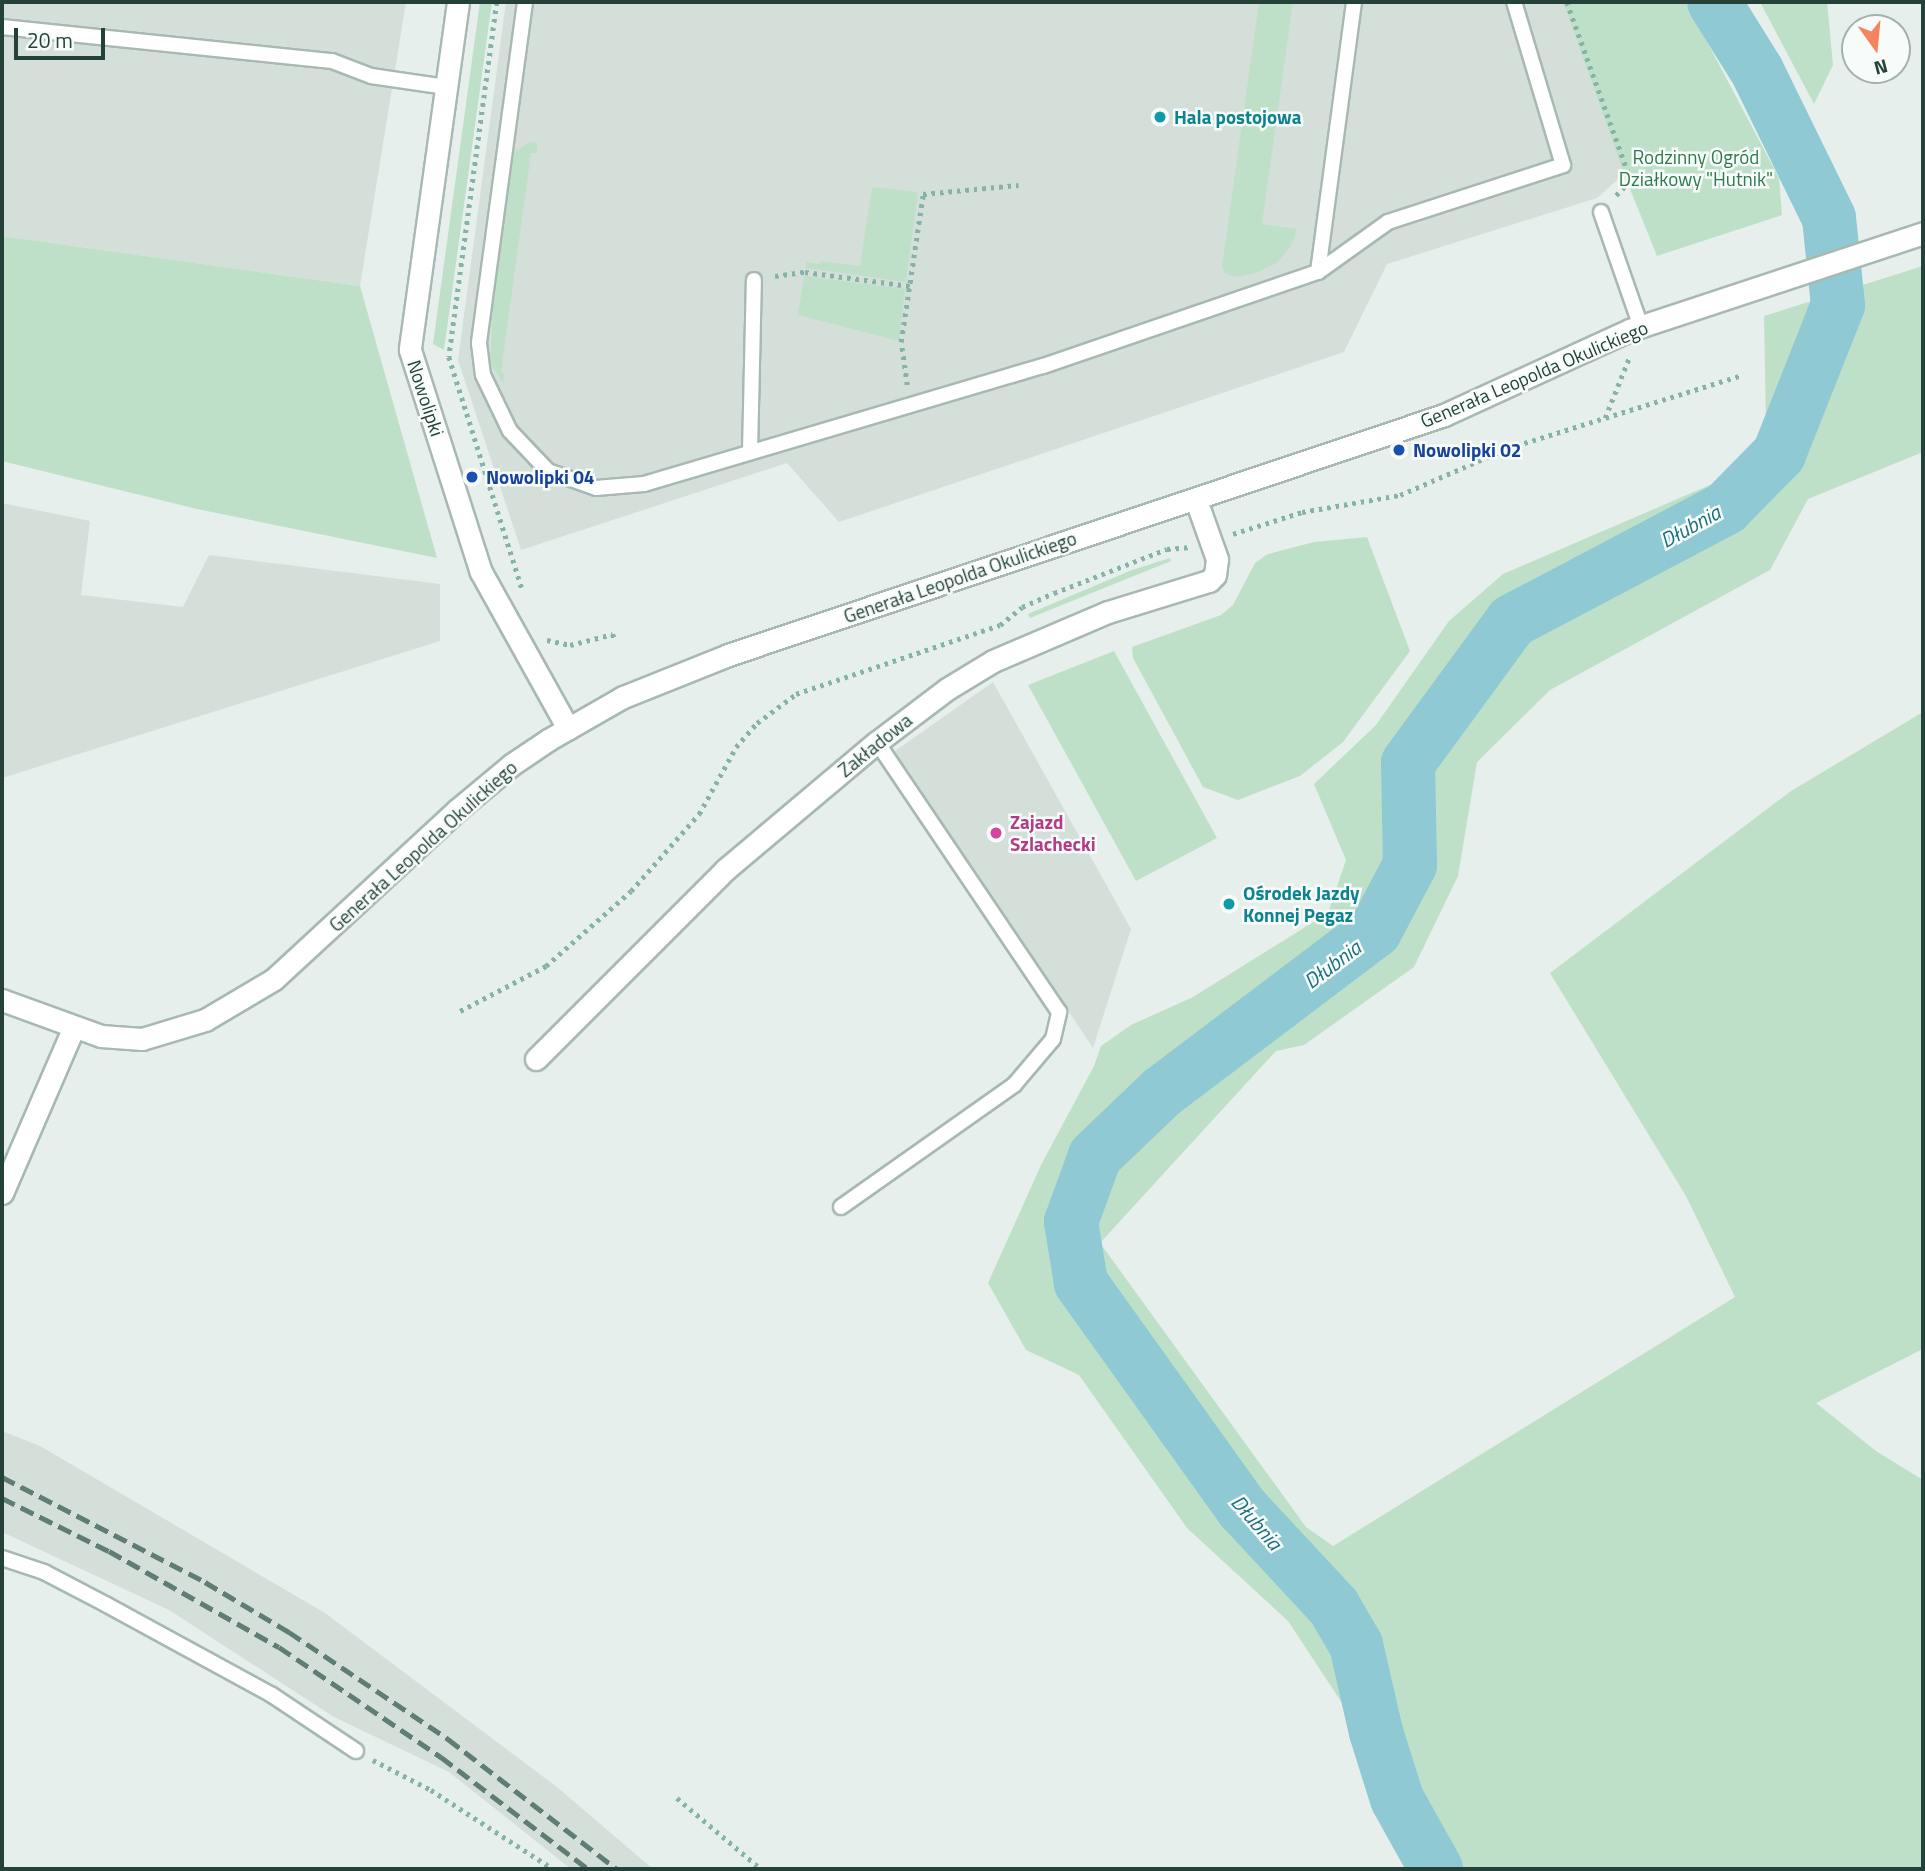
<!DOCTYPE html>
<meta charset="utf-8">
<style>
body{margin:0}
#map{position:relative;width:1925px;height:1871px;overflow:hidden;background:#e6efeb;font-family:"Titillium Web",sans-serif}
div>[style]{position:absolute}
.built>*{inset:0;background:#d4dfda}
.green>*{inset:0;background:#bfe0c8}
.river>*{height:54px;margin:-27px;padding:0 27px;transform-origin:27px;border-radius:27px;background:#8ec9d4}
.path>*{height:4.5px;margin-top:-2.25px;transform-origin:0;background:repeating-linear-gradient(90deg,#86b3a5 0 3.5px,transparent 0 8.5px)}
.roads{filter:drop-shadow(2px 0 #a8b8b2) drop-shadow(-2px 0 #a8b8b2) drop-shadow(0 2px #a8b8b2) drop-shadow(0 -2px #a8b8b2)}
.service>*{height:14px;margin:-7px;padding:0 7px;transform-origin:7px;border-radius:7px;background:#fff}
.minor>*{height:21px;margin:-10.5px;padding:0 10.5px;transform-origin:10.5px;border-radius:10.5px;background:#fff}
.secondary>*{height:21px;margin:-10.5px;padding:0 10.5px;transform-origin:10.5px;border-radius:10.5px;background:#fff}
.rail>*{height:5px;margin-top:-2.5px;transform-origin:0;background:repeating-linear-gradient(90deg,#5f7d75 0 14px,transparent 0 21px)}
.dots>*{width:19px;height:19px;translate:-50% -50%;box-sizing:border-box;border:4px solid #f7fbf9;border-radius:50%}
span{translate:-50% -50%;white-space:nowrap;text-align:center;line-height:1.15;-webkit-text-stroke:5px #f7fbf9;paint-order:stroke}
.culture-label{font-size:19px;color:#0d838f;font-weight:700}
.left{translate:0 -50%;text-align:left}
.park-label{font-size:19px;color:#2d7a4b}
.street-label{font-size:19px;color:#24423a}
.transit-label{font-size:19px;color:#164399;font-weight:700}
.hotel-label{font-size:19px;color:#b23c85;font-weight:700}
.water-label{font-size:21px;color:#1c6f80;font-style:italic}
.frame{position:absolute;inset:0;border:4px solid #24423a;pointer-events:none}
.north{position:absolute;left:1841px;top:14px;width:70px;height:70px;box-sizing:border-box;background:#f7fbf9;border:2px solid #a3b1ad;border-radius:50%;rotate:165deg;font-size:19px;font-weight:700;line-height:28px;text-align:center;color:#24423a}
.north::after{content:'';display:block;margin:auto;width:24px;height:32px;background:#f4845f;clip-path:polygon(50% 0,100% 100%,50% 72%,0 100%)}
.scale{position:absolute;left:14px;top:28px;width:91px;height:32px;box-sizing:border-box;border:4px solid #24423a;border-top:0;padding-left:9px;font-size:21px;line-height:24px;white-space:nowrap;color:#24423a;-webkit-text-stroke:5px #f7fbf9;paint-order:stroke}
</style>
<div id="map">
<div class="built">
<i style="clip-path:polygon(2px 2px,406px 2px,360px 286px,2px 236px)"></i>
<i style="clip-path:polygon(506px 2px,1563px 2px,1624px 174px,1597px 198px,1387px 264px,1344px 352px,839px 522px,787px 463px,521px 550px,458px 360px)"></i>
<i style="clip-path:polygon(2px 503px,90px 521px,81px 595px,183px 607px,209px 555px,440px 584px,440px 641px,2px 778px)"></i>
<i style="clip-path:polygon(993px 682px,1131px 929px,1093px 1048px,895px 751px)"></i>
<i style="clip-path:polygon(2px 1431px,40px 1446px,325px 1613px,557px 1787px,653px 1869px,571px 1869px,449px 1772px,334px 1717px,169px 1610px,2px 1532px)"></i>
</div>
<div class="green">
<i style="clip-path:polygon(480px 2px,492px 2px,444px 350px,433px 344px)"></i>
<i style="clip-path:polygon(1259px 2px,1293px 2px,1262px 224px,1297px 229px,1291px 246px,1277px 263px,1253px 274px,1235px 277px,1225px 273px,1222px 266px)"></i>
<i style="clip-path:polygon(1563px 2px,1686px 2px,1779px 178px,1782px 215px,1657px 256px,1624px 174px)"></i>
<i style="clip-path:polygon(1760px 2px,1827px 2px,1833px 65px,1814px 104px)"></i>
<i style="clip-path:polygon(530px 142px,537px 143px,537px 153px,531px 153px,501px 372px,504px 373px,503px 383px,490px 363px,493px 302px,514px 152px)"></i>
<i style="clip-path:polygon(872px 187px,918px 192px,906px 282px,806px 268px,806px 262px,820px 264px,821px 261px,860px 266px)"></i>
<i style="clip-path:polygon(2px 236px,360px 286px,437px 558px,197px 509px,2px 461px)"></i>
<i style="clip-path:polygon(1923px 266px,1923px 452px,1808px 499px,1770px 570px,1550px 690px,1477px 762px,1458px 876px,1414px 967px,1304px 1045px,1276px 1051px,1100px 1243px,1306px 1527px,1333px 1546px,1735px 1297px,1686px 1196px,1550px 973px,1791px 791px,1923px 712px,1923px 1349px,1816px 1403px,1876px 1451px,1923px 1480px,1923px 1869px,1461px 1869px,1342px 1703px,1288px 1621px,1187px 1528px,1079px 1375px,1026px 1350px,988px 1283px,1041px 1165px,1094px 1066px,1101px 1046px,1131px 1025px,1193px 997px,1328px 913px,1346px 860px,1314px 784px,1376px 725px,1449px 621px,1503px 574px,1740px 472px,1766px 426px,1764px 316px)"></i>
<i style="clip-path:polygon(804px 276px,905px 289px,899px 341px,798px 315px)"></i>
<i style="clip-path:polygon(1367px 537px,1410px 651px,1343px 742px,1300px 776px,1238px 800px,1203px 787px,1133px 658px,1132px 647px,1221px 615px,1233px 605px,1255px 563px,1268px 554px,1314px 542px)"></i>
<i style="clip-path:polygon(1170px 558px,1171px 561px,1030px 618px,1028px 614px,1132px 570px)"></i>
<i style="clip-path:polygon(1114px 651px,1217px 838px,1136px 881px,1028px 685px)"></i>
</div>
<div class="river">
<i style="left:1436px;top:1869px;width:80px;rotate:-119.1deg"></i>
<i style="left:1397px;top:1799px;width:70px;rotate:-107.4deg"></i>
<i style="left:1376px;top:1732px;width:89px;rotate:-102.9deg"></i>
<i style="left:1356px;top:1645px;width:44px;rotate:-120.1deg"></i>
<i style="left:1334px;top:1607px;width:135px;rotate:-132.9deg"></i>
<i style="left:1242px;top:1508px;width:277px;rotate:-125.6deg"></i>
<i style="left:1081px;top:1283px;width:62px;rotate:-99.3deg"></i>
<i style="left:1071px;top:1222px;width:70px;rotate:-70deg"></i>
<i style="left:1095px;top:1156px;width:93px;rotate:-43.7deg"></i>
<i style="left:1162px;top:1092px;width:267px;rotate:-37.1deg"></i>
<i style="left:1375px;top:931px;width:75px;rotate:-62.1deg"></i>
<i style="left:1410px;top:865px;width:102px;rotate:-91.1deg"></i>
<i style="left:1408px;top:763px;width:176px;rotate:-53.8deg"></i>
<i style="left:1512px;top:621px;width:242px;rotate:-27.8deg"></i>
<i style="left:1726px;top:508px;width:76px;rotate:-45.5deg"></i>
<i style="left:1779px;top:454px;width:160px;rotate:-68.4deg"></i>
<i style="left:1838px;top:305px;width:87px;rotate:-95.9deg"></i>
<i style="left:1829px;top:218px;width:164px;rotate:-116.1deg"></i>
<i style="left:1757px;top:71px;width:81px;rotate:-121.9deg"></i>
</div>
<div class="path">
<i style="left:497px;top:2px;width:358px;rotate:97.7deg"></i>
<i style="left:449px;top:357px;width:243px;rotate:72.5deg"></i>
<i style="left:1567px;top:2px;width:190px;rotate:70.3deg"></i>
<i style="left:1631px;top:181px;width:23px;rotate:135deg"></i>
<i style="left:775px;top:276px;width:30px;rotate:-8deg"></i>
<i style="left:805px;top:272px;width:106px;rotate:7.6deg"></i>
<i style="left:907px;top:385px;width:43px;rotate:-97.9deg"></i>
<i style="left:901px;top:342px;width:150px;rotate:-81.5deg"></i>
<i style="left:923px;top:194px;width:96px;rotate:-5.4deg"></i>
<i style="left:1605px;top:418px;width:65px;rotate:-68.2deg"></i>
<i style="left:1233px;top:534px;width:72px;rotate:-17.7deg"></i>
<i style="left:1302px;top:512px;width:99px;rotate:-9.8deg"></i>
<i style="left:1400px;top:495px;width:118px;rotate:-23.5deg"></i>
<i style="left:1508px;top:448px;width:245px;rotate:-17.3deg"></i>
<i style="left:547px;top:640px;width:24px;rotate:12deg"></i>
<i style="left:570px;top:645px;width:44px;rotate:-14.3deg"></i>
<i style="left:613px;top:634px;width:8px;rotate:76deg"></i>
<i style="left:460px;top:1011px;width:97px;rotate:-27.6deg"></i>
<i style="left:546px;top:966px;width:113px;rotate:-41.4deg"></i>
<i style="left:631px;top:891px;width:103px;rotate:-48.6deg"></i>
<i style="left:699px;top:814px;width:77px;rotate:-61.1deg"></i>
<i style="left:736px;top:747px;width:32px;rotate:-49deg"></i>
<i style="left:757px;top:723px;width:49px;rotate:-36.6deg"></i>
<i style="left:796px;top:694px;width:215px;rotate:-18.7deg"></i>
<i style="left:1000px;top:625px;width:28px;rotate:-39deg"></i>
<i style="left:1022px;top:607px;width:35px;rotate:-24deg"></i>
<i style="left:1054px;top:593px;width:121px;rotate:-21.3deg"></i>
<i style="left:1167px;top:549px;width:21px;rotate:-5deg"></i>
<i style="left:373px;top:1760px;width:65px;rotate:27.3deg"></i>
<i style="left:431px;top:1790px;width:145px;rotate:32.9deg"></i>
<i style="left:677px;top:1798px;width:110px;rotate:40.2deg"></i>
</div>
<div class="roads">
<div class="service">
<i style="left:525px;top:2px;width:344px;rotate:97.7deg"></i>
<i style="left:479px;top:343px;width:32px;rotate:83deg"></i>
<i style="left:483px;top:375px;width:62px;rotate:64.3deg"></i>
<i style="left:510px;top:431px;width:55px;rotate:46.5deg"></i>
<i style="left:548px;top:471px;width:51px;rotate:19.5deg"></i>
<i style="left:596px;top:488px;width:48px;rotate:-4.8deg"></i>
<i style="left:644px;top:484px;width:416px;rotate:-16.5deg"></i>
<i style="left:1043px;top:366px;width:291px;rotate:-18.9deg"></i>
<i style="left:1318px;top:272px;width:272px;rotate:-82.4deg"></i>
<i style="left:2px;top:27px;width:332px;rotate:5.9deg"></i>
<i style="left:332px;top:61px;width:42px;rotate:21deg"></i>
<i style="left:371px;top:76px;width:76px;rotate:8.3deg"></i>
<i style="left:1601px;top:212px;width:122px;rotate:70.8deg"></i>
<i style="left:1318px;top:272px;width:86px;rotate:-35.5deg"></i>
<i style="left:1388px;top:222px;width:184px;rotate:-18deg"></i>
<i style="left:1563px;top:165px;width:170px;rotate:-106.7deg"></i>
<i style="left:750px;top:452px;width:172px;rotate:-88.7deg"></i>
<i style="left:841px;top:1207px;width:212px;rotate:-35.2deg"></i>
<i style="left:1014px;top:1085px;width:60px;rotate:-49.7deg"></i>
<i style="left:1053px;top:1039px;width:28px;rotate:-77deg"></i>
<i style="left:1059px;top:1012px;width:326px;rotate:-124deg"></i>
<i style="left:2px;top:1558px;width:44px;rotate:18.4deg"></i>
<i style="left:44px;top:1572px;width:71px;rotate:27.6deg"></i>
<i style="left:107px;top:1605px;width:188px;rotate:28.6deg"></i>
<i style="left:272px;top:1695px;width:101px;rotate:33.7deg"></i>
</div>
<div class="minor">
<i style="left:458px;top:2px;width:351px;rotate:97.9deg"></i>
<i style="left:410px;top:350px;width:233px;rotate:72.3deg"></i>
<i style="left:481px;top:572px;width:179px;rotate:60.9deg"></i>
<i style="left:536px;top:1059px;width:269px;rotate:-45deg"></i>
<i style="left:726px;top:869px;width:197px;rotate:-40.1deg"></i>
<i style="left:877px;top:742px;width:88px;rotate:-37.1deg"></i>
<i style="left:947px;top:689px;width:54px;rotate:-31.3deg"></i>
<i style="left:993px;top:661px;width:125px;rotate:-23.1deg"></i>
<i style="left:1108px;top:612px;width:106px;rotate:-17.1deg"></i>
<i style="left:1209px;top:581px;width:8px;rotate:-45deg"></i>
<i style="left:1215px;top:575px;width:16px;rotate:-83deg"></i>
<i style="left:1217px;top:559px;width:63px;rotate:-109.6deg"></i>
<i style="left:2px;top:1193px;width:181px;rotate:-66.6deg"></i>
</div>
<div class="secondary">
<i style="left:2px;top:1000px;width:105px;rotate:20deg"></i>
<i style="left:101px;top:1036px;width:41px;rotate:4.2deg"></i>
<i style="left:142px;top:1039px;width:66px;rotate:-16.8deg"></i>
<i style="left:205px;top:1020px;width:80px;rotate:-30.7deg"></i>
<i style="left:274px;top:979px;width:249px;rotate:-42.7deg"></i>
<i style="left:457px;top:810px;width:70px;rotate:-39.8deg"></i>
<i style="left:511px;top:765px;width:45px;rotate:-34deg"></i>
<i style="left:548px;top:740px;width:86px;rotate:-29.8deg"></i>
<i style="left:623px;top:697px;width:113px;rotate:-21.8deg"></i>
<i style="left:728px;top:655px;width:755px;rotate:-18.53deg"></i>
<i style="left:1444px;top:415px;width:205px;rotate:-24.6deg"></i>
<i style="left:1630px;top:330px;width:309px;rotate:-18.3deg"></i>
</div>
</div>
<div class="rail">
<i style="left:2px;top:1477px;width:229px;rotate:27.3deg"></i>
<i style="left:205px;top:1582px;width:98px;rotate:30.8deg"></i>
<i style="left:289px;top:1632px;width:192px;rotate:33.9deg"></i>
<i style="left:448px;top:1739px;width:213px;rotate:37.6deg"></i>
<i style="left:2px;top:1498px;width:119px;rotate:26.4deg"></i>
<i style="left:109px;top:1551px;width:195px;rotate:29.5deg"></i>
<i style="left:279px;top:1647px;width:196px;rotate:34.2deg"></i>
<i style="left:441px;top:1757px;width:185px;rotate:37.3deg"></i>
</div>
<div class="dots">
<i style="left:1160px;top:117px;background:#0f9aa8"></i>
<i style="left:1399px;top:450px;background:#1a4fb4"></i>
<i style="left:472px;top:477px;background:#1a4fb4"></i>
<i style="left:996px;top:833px;background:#d1479c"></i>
<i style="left:1229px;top:904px;background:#0f9aa8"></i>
</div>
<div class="culture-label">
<span class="left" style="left:1174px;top:117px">Hala postojowa</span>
<span class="left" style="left:1243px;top:904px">Ośrodek Jazdy<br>Konnej Pegaz</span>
</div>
<div class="park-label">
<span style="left:1696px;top:168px">Rodzinny Ogród<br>Działkowy "Hutnik"</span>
</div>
<div class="street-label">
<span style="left:1534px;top:374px;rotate:-23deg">Generała Leopolda Okulickiego</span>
<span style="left:426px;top:398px;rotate:72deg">Nowolipki</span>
<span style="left:960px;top:577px;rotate:-19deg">Generała Leopolda Okulickiego</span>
<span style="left:875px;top:745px;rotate:-39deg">Zakładowa</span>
<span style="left:423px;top:846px;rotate:-42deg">Generała Leopolda Okulickiego</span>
</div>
<div class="transit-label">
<span class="left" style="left:1413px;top:450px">Nowolipki 02</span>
<span class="left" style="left:486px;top:477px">Nowolipki 04</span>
</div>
<div class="hotel-label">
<span class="left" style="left:1010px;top:833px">Zajazd<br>Szlachecki</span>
</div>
<div class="water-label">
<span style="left:1690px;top:526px;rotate:-29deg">Dłubnia</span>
<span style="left:1332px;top:964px;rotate:-37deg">Dłubnia</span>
<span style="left:1257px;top:1522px;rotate:49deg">Dłubnia</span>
</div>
<div class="frame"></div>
<div class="north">N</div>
<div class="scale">20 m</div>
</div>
